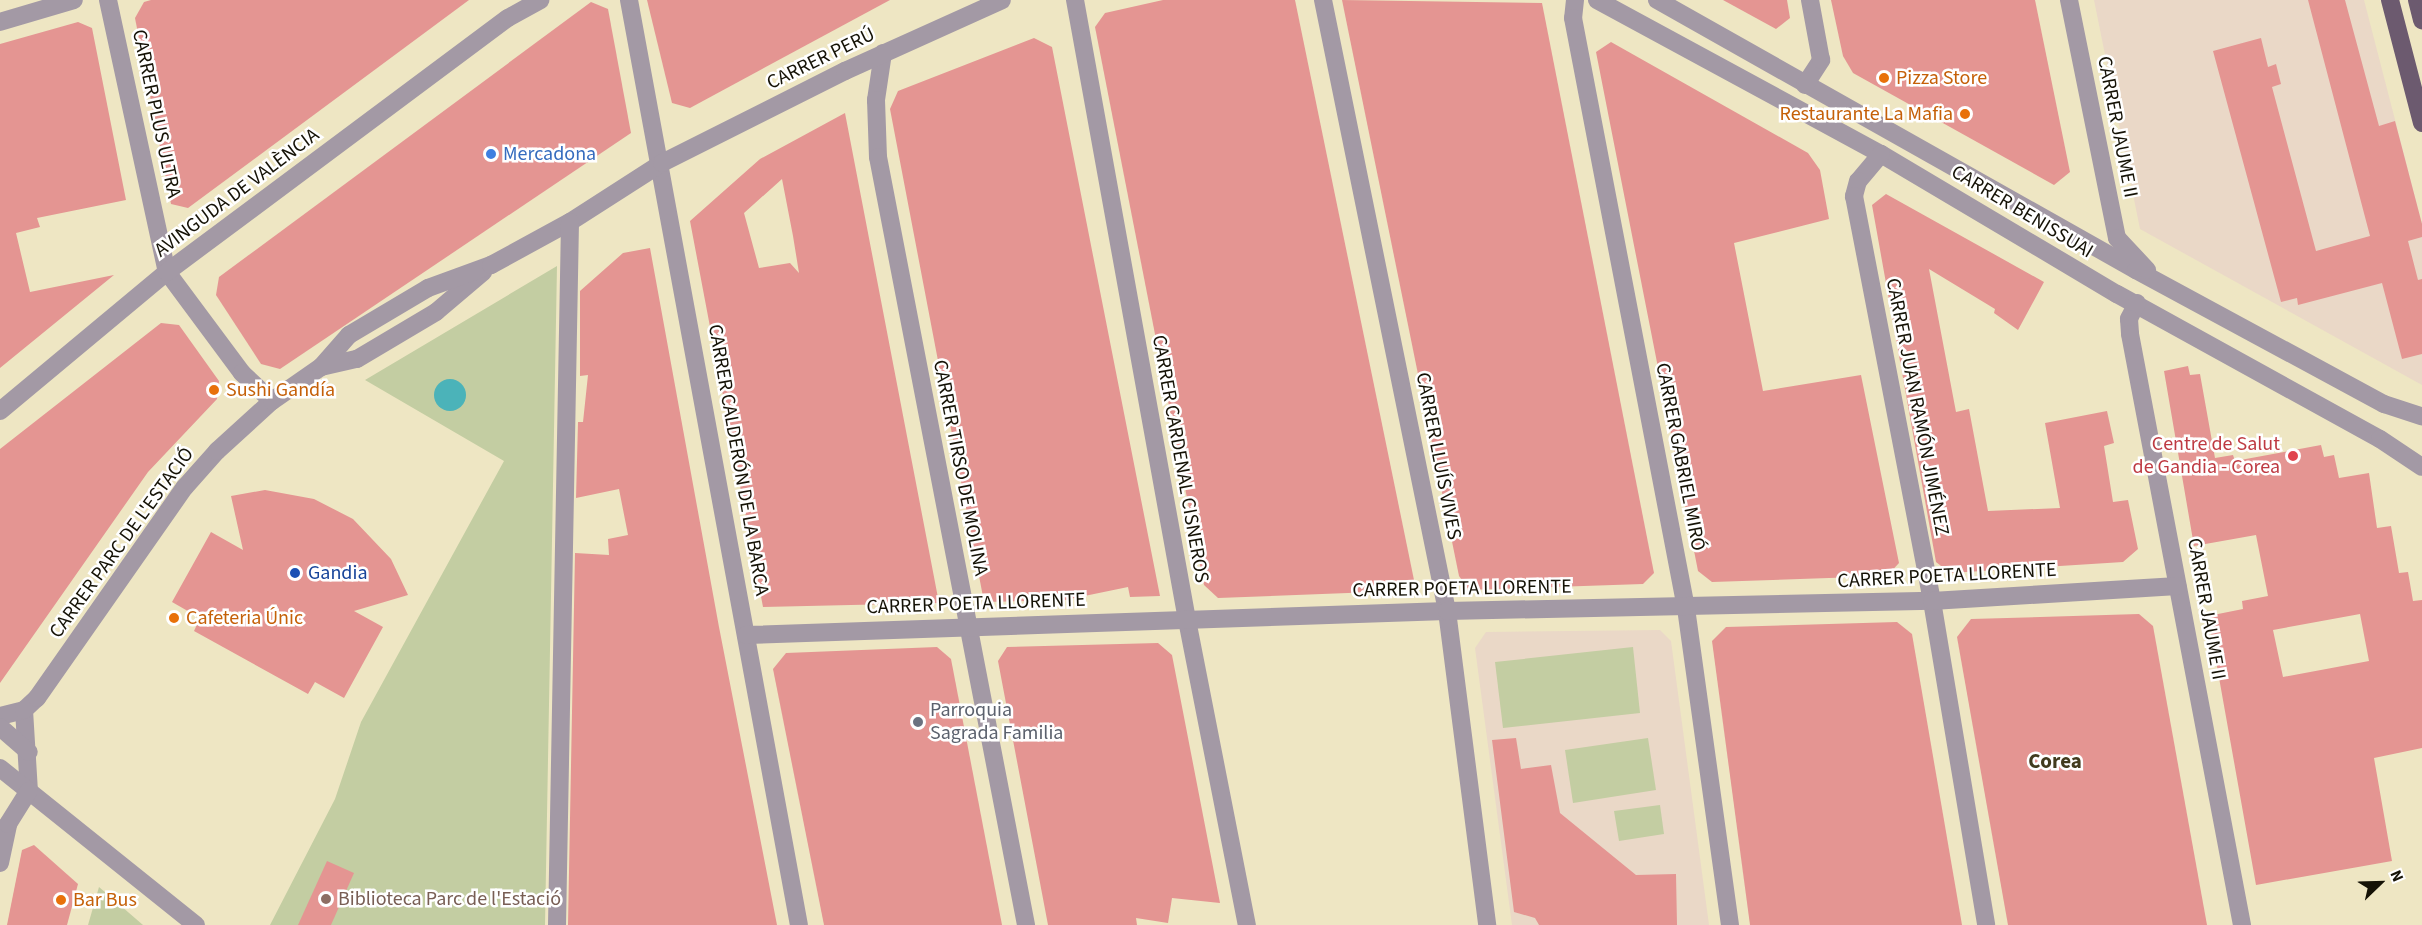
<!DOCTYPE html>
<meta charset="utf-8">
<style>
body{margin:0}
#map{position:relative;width:2422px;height:925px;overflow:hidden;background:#eee6c3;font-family:"Source Sans 3",sans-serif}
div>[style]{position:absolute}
.education>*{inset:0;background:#ead8c7}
.green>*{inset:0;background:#c3cda2}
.water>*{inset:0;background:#4bb3b9}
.round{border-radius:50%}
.building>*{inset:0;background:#e49592}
.minor>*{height:18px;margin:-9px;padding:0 9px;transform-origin:9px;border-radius:9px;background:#a399a5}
.major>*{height:18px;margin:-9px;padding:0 9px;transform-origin:9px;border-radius:9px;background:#6c5a6f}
.dots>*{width:16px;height:16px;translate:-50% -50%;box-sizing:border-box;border:3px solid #fff;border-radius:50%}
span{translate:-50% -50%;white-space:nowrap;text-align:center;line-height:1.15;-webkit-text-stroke:5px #fff;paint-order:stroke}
.street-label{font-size:20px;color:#151206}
.food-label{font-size:20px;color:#c56008}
.left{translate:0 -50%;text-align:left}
.right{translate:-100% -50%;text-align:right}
.shop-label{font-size:20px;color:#366cbe}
.health-label{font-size:20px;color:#be3a42}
.transit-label{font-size:20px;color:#164399}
.worship-label{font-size:20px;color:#5b616d}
.education-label{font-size:20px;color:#785e54}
.neighbourhood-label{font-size:21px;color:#423b1e;font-weight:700}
.north{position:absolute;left:2350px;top:853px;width:60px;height:60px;-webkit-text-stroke:4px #fff;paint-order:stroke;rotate:67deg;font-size:16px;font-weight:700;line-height:24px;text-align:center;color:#151206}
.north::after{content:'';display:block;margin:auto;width:21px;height:27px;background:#151206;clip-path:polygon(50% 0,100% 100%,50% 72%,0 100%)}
</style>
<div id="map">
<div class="education">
<i style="clip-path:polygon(2094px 0,2364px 0,2422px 224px,2422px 385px,2140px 229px)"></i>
<i style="clip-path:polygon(1660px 630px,1671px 641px,1709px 925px,1512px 925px,1475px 648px,1486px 632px)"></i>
</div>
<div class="green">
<i style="clip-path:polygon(557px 266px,545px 925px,270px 925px,335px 799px,361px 722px,504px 461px,365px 380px)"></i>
<i style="clip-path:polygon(1633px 647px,1640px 713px,1503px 728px,1495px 662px)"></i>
<i style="clip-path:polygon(1648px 738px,1656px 790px,1573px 803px,1565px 750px)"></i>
<i style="clip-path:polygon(1660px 805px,1664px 834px,1619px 841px,1614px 811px)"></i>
<i style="clip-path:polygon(99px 887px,143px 925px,88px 925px)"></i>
</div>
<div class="water">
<i class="round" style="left:434px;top:379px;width:32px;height:32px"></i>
</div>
<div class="building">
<i style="clip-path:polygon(151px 0,469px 0,188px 208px,171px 204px,135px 18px,144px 2px)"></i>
<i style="clip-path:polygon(647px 0,890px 0,690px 108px,672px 103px)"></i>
<i style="clip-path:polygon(1163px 0,1295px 0,1414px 580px,1400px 591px,1218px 598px,1204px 585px,1095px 27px,1105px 13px)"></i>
<i style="clip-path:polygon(1342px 0,1542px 3px,1654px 573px,1643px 584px,1469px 590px,1459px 576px)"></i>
<i style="clip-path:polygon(1723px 0,1787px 0,1790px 18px,1776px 29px)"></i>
<i style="clip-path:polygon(1831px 0,2035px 0,2070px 172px,2054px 185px,1853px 73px,1843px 56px)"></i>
<i style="clip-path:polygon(2308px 0,2345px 0,2379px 126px,2395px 121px,2422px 224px,2422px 237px,2408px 241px,2418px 280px,2422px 279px,2422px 354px,2402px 359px,2382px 283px,2298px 305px,2297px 298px,2281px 302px,2213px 51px,2261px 38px,2268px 67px,2276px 64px,2281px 84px,2272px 87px,2316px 251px,2370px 236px)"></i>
<i style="clip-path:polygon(591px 2px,608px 9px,631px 133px,280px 369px,261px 364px,216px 295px,219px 277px)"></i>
<i style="clip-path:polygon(78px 22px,92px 28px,126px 200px,37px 218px,40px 227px,16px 233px,30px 292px,114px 275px,0 368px,0 44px)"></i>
<i style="clip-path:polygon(1034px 38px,1052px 47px,1160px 596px,1130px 597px,1128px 587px,1065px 600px,984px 602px,890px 109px,898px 91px)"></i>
<i style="clip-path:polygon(1611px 42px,1808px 153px,1820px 170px,1829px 219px,1734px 243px,1763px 391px,1861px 375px,1899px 563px,1887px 576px,1712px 582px,1698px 571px,1596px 52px)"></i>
<i style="clip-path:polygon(evenodd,845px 113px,939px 603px,763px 607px,690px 221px,760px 159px,845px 113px,782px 179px,793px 236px,799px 273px,790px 263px,759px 268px,744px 213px,782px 179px)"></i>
<i style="clip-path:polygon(1886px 194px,2044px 282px,2018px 330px,1994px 313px,1995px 309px,1929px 269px,1956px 412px,1969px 409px,1988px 511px,2060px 508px,2045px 423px,2107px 411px,2114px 443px,2104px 446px,2113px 502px,2128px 500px,2138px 549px,2123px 562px,1950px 573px,1936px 562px,1872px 205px)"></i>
<i style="clip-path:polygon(650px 248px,719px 627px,777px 925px,568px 925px,575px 553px,609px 555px,608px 539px,628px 535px,619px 489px,576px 498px,578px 422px,583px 422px,588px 375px,580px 376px,580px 291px,623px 253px)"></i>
<i style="clip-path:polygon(161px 323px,179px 325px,219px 381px,217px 399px,148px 472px,0 683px,0 449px)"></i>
<i style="clip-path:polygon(evenodd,2188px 366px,2190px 375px,2200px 374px,2215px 458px,2233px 455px,2235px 461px,2321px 445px,2324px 457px,2334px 455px,2339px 478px,2369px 473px,2377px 528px,2391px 526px,2399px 573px,2408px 572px,2413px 601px,2422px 600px,2422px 748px,2374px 758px,2392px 861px,2256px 885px,2208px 616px,2243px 609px,2242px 601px,2268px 596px,2256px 535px,2194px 546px,2164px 371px,2188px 366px,2360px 614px,2369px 661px,2283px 677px,2273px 630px,2360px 614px)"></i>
<i style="clip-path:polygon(265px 490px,314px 499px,353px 519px,391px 559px,408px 595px,354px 611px,383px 627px,344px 698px,315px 682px,308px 694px,194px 631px,200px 618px,172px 602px,211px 532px,243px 550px,231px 496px)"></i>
<i style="clip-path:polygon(2139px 614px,2153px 626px,2207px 925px,2008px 925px,1957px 637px,1971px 619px)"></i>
<i style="clip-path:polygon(1897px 622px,1912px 634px,1962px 925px,1750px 925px,1712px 641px,1726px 627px)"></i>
<i style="clip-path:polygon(1158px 643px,1172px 655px,1220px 903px,1172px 898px,1168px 923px,1136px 918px,1137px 925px,1048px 925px,998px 661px,1007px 647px)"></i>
<i style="clip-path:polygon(937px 647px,951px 659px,1002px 925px,824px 925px,773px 669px,786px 653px)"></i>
<i style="clip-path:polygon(1516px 738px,1521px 769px,1551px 765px,1560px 813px,1636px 875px,1676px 874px,1677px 925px,1539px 925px,1535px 918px,1514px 912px,1492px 740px)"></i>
<i style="clip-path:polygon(34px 845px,78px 884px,67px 925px,7px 925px,22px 850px)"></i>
<i style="clip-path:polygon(327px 861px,354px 873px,331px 925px,298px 925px)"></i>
</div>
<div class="minor">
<i style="left:108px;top:0;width:278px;rotate:77.8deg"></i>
<i style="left:167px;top:272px;width:126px;rotate:53.4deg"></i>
<i style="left:242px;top:373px;width:41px;rotate:43deg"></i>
<i style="left:629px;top:0;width:940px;rotate:79.59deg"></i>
<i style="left:1075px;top:0;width:630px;rotate:79.76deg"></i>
<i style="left:1187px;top:620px;width:311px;rotate:78.9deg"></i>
<i style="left:1323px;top:0;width:623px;rotate:78.53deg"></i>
<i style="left:1447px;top:611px;width:317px;rotate:82.7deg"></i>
<i style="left:1575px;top:0;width:18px;rotate:96deg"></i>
<i style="left:1573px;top:18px;width:601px;rotate:79.16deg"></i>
<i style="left:1686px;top:608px;width:320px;rotate:82.1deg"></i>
<i style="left:1597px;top:0;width:323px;rotate:28.5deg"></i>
<i style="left:1881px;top:154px;width:274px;rotate:30.7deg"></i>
<i style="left:2117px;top:294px;width:300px;rotate:28.9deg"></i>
<i style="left:2380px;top:439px;width:50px;rotate:33.7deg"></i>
<i style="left:1657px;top:0;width:550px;rotate:29.41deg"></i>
<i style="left:2136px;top:270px;width:282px;rotate:28.4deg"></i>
<i style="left:2384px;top:404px;width:40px;rotate:18deg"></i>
<i style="left:2069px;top:0;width:243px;rotate:78.6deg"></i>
<i style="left:2117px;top:238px;width:44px;rotate:46.8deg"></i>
<i style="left:0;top:22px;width:77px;rotate:-16.6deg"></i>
<i style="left:883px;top:53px;width:48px;rotate:98.5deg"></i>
<i style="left:876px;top:100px;width:57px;rotate:88deg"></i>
<i style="left:878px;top:157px;width:782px;rotate:79.09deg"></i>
<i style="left:1805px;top:85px;width:30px;rotate:-57deg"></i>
<i style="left:1821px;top:60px;width:61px;rotate:-100.4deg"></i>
<i style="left:1881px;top:154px;width:35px;rotate:130deg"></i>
<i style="left:1858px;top:181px;width:16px;rotate:105deg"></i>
<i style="left:1854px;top:196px;width:412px;rotate:79.1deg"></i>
<i style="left:1932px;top:601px;width:328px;rotate:80.5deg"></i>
<i style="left:2137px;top:303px;width:18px;rotate:117deg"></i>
<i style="left:2129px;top:319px;width:15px;rotate:86deg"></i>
<i style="left:2130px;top:334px;width:602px;rotate:79.27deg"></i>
<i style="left:321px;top:367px;width:37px;rotate:-13deg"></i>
<i style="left:357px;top:359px;width:92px;rotate:-30.7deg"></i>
<i style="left:436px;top:312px;width:62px;rotate:-40.4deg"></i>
<i style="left:0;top:411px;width:217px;rotate:-39.8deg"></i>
<i style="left:167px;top:272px;width:425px;rotate:-36.7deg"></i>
<i style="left:508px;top:18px;width:37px;rotate:-29deg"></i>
<i style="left:746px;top:635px;width:701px;rotate:-1.96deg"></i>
<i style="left:1447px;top:611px;width:485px;rotate:-1.2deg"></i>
<i style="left:1932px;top:601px;width:246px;rotate:-3.5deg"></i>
<i style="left:24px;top:710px;width:81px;rotate:86.5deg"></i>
<i style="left:0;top:716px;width:25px;rotate:-14deg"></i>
<i style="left:24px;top:710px;width:18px;rotate:-43deg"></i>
<i style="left:37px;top:698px;width:258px;rotate:-55deg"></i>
<i style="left:185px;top:487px;width:48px;rotate:-48.4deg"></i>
<i style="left:217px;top:451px;width:74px;rotate:-42.3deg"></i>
<i style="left:272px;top:401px;width:60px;rotate:-34.8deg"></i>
<i style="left:321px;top:367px;width:43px;rotate:-48.8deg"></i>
<i style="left:349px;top:335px;width:92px;rotate:-30.7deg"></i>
<i style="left:428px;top:288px;width:67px;rotate:-20.1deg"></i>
<i style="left:491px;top:265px;width:90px;rotate:-28.6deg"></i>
<i style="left:570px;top:222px;width:109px;rotate:-32.7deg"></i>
<i style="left:662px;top:163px;width:205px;rotate:-26.7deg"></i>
<i style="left:845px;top:71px;width:172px;rotate:-24.3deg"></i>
<i style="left:0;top:727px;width:38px;rotate:41deg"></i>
<i style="left:0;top:768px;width:251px;rotate:38.7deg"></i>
<i style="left:0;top:863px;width:40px;rotate:-78deg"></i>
<i style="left:8px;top:824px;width:39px;rotate:-58deg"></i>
<i style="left:557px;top:925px;width:703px;rotate:-88.94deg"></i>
</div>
<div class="major">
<i style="left:2390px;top:0;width:127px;rotate:75.4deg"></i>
<i style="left:2417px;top:0;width:21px;rotate:76deg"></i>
</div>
<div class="dots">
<i style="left:1884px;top:78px;background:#e8710a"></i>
<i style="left:1965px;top:114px;background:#e8710a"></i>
<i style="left:491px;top:154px;background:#3f7fe0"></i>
<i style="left:214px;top:390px;background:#e8710a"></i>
<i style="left:2293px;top:456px;background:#e0444e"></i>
<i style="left:295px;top:573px;background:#1a4fb4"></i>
<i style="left:174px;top:618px;background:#e8710a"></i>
<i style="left:918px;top:722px;background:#6b7280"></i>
<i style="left:326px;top:899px;background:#8d6e63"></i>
<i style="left:61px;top:900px;background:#e8710a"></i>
</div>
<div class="street-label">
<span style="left:821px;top:59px;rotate:-26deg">CARRER PERÚ</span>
<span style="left:156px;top:114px;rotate:78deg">CARRER PLUS ULTRA</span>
<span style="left:2117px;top:127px;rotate:79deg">CARRER JAUME II</span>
<span style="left:237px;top:193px;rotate:-37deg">AVINGUDA DE VALÈNCIA</span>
<span style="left:2022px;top:212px;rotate:31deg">CARRER BENISSUAI</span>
<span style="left:1917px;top:407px;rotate:79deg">CARRER JUAN RAMÓN JIMÉNEZ</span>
<span style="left:1438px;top:456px;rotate:79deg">CARRER LLUÍS VIVES</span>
<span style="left:1680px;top:457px;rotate:79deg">CARRER GABRIEL MIRÓ</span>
<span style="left:1180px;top:459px;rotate:80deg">CARRER CARDENAL CISNEROS</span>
<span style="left:738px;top:460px;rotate:80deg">CARRER CALDERÓN DE LA BARCA</span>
<span style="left:960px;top:468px;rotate:79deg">CARRER TIRSO DE MOLINA</span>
<span style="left:122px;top:543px;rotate:-54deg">CARRER PARC DE L'ESTACIÓ</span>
<span style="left:1947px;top:576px;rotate:-3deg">CARRER POETA LLORENTE</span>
<span style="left:1462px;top:589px;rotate:-1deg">CARRER POETA LLORENTE</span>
<span style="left:976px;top:604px;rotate:-2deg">CARRER POETA LLORENTE</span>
<span style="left:2206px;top:609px;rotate:80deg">CARRER JAUME II</span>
</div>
<div class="food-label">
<span class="left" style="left:1896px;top:78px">Pizza Store</span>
<span class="right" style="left:1953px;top:114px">Restaurante La Mafia</span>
<span class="left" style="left:226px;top:390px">Sushi Gandía</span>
<span class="left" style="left:186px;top:618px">Cafeteria Únic</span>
<span class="left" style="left:73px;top:900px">Bar Bus</span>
</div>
<div class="shop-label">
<span class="left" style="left:503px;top:154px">Mercadona</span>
</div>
<div class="health-label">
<span class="right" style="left:2280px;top:456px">Centre de Salut<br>de Gandia - Corea</span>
</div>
<div class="transit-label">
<span class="left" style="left:308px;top:573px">Gandia</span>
</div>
<div class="worship-label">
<span class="left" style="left:930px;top:722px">Parroquia<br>Sagrada Familia</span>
</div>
<div class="education-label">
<span class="left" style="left:338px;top:899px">Biblioteca Parc de l'Estació</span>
</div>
<div class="neighbourhood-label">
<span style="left:2055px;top:761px">Corea</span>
</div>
<div class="north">N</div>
</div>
